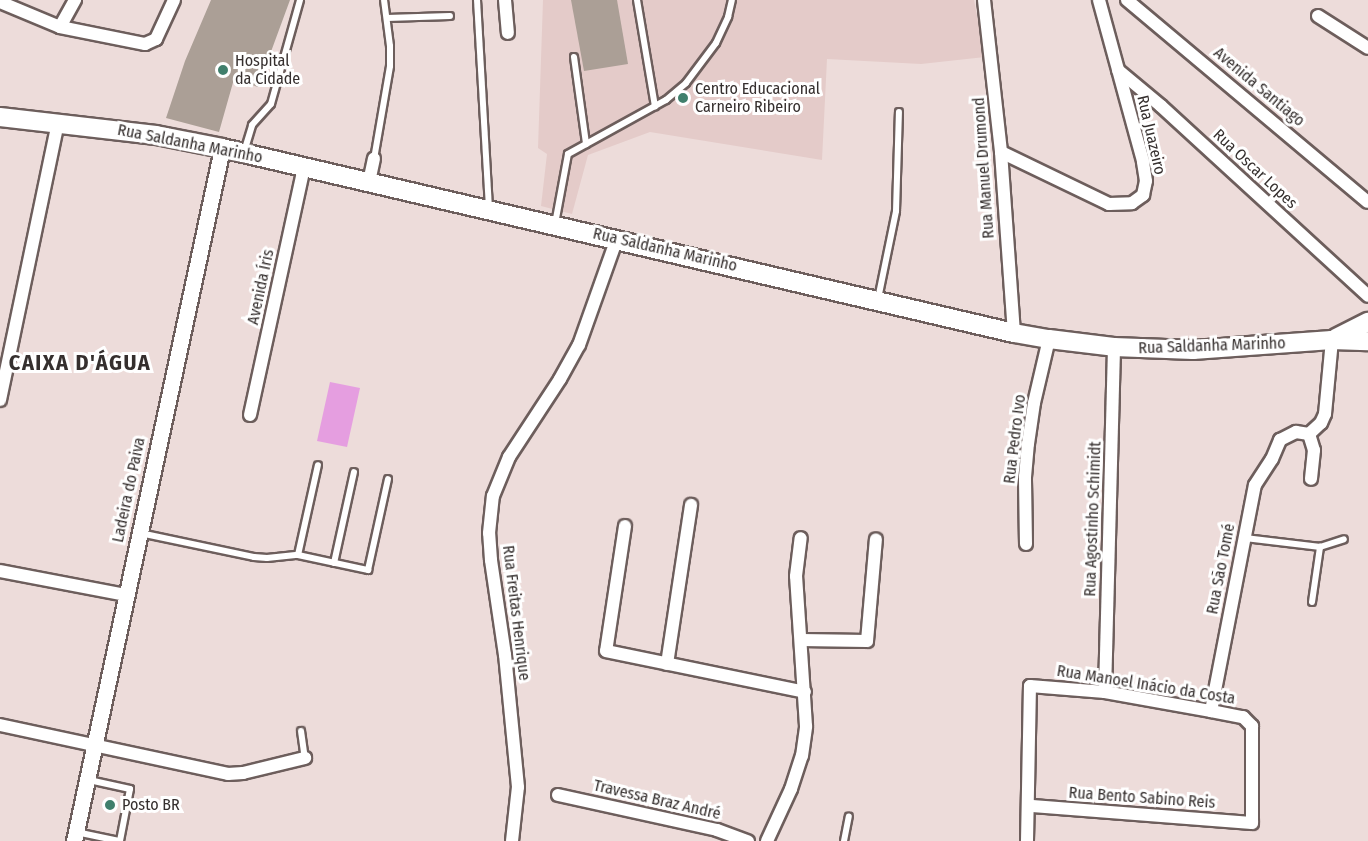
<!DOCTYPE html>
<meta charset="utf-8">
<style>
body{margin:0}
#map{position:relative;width:1368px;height:841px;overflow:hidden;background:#eddcda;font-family:"Fira Sans Condensed",sans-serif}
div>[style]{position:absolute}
.built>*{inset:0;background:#e4cbc9}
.water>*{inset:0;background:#e59ee0}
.building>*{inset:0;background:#ab9f96}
.roads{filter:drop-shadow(2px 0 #6d5e5c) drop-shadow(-2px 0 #6d5e5c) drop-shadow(0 2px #6d5e5c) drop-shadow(0 -2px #6d5e5c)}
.service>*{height:6px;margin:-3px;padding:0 3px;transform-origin:3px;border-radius:3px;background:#fff}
.minor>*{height:12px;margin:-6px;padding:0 6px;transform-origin:6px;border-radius:6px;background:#fff}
.tertiary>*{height:15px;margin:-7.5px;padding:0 7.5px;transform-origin:7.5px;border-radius:7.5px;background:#fff}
.secondary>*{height:18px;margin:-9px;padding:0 9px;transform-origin:9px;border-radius:9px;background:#fff}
.dots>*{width:16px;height:16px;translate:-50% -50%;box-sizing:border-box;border:3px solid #fff;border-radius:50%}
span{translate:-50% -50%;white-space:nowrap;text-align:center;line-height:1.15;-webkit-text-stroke:6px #fff;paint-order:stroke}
.poi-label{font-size:16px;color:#352f2e}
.left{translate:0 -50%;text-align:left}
.street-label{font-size:16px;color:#352f2e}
.district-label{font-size:22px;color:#352f2e;font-weight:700;letter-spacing:1.5px}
</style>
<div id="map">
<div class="built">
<i style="clip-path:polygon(543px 0,974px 0,985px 57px,921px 64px,827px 59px,822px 160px,650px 132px,588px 155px,572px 214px,541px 206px,547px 154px,538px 148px)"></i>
</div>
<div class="water">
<i style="clip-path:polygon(330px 382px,360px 388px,347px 447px,317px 441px)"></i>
</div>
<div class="building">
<i style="clip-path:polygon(211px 0,290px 0,258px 87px,234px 79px,219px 132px,166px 118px,185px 61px)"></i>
<i style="clip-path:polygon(571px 0,617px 0,628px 64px,584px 71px)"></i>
</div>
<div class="roads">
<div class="service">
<i style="left:477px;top:0;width:209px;rotate:86.7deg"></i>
<i style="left:637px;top:0;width:108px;rotate:80.4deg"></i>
<i style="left:387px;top:18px;width:63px;rotate:-1.8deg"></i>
<i style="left:574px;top:57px;width:88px;rotate:82.1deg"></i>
<i style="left:244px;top:152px;width:28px;rotate:-73deg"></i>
<i style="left:252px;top:125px;width:28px;rotate:-48deg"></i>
<i style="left:271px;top:104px;width:108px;rotate:-74.4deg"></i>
<i style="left:374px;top:159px;width:94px;rotate:-80.2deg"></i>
<i style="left:390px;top:66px;width:20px;rotate:-90deg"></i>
<i style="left:390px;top:46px;width:46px;rotate:-97.4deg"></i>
<i style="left:555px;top:224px;width:71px;rotate:-79.5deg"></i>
<i style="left:568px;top:154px;width:112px;rotate:-28.9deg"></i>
<i style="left:666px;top:100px;width:26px;rotate:-40deg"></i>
<i style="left:686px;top:83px;width:50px;rotate:-53.1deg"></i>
<i style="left:716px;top:43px;width:29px;rotate:-65deg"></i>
<i style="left:728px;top:17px;width:17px;rotate:-77deg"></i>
<i style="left:878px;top:299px;width:90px;rotate:-78.4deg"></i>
<i style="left:896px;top:211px;width:99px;rotate:-88.3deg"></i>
<i style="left:140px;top:533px;width:116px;rotate:11.9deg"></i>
<i style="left:254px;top:557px;width:13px;rotate:4deg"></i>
<i style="left:267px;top:558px;width:31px;rotate:-6deg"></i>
<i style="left:298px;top:555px;width:72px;rotate:12.1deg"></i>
<i style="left:368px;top:570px;width:93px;rotate:-77.6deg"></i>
<i style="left:1245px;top:538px;width:76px;rotate:6.8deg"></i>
<i style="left:1320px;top:547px;width:25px;rotate:-18deg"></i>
<i style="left:298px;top:555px;width:92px;rotate:-77.5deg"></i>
<i style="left:334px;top:563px;width:93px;rotate:-77.6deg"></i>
<i style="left:1312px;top:602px;width:56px;rotate:-81.7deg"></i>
<i style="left:301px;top:731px;width:27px;rotate:82deg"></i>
<i style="left:89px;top:780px;width:42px;rotate:12.4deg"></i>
<i style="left:130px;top:789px;width:53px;rotate:100.9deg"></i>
<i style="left:76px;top:832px;width:44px;rotate:11.8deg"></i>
<i style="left:844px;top:841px;width:25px;rotate:-79deg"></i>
</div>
<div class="minor">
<i style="left:505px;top:0;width:33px;rotate:85deg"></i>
<i style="left:984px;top:0;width:153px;rotate:83.6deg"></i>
<i style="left:1001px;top:152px;width:181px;rotate:85.9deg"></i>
<i style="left:1127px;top:0;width:314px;rotate:40deg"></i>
<i style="left:0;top:2px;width:65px;rotate:22.6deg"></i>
<i style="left:60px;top:27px;width:87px;rotate:11.3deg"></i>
<i style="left:145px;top:44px;width:12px;rotate:-24deg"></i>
<i style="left:156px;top:39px;width:43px;rotate:-65.2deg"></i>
<i style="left:1318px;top:16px;width:59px;rotate:32.6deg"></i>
<i style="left:60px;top:27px;width:31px;rotate:-61deg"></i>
<i style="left:1118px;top:70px;width:56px;rotate:39.9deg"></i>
<i style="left:1161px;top:106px;width:281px;rotate:42.5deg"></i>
<i style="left:1001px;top:152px;width:120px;rotate:25.7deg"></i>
<i style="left:1109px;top:204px;width:23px;rotate:-2deg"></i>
<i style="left:1132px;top:203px;width:14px;rotate:-36deg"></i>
<i style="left:1143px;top:195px;width:14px;rotate:-78deg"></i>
<i style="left:1146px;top:181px;width:20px;rotate:-99deg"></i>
<i style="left:1143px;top:161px;width:167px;rotate:-105.3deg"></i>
<i style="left:369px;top:182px;width:24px;rotate:-78deg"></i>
<i style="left:0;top:400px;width:283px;rotate:-78.2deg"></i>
<i style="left:250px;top:415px;width:254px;rotate:-77.7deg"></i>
<i style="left:1309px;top:434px;width:16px;rotate:-43deg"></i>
<i style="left:1321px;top:423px;width:10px;rotate:-66deg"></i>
<i style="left:1325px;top:414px;width:74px;rotate:-84.6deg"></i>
<i style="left:1309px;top:434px;width:17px;rotate:73deg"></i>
<i style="left:1314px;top:450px;width:29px;rotate:96deg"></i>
<i style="left:625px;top:526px;width:126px;rotate:98.6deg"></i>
<i style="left:606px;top:651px;width:203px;rotate:11.6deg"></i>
<i style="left:1026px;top:544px;width:67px;rotate:-90.9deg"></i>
<i style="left:1025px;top:477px;width:33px;rotate:-85deg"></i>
<i style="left:1028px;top:444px;width:41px;rotate:-81.7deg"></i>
<i style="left:1034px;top:403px;width:66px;rotate:-76.8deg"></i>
<i style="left:0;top:571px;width:128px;rotate:10.8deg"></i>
<i style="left:801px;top:640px;width:66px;rotate:0.9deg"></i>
<i style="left:867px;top:641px;width:102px;rotate:-85deg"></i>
<i style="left:667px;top:664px;width:161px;rotate:-81.4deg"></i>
<i style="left:1105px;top:692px;width:345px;rotate:-88.5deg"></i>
<i style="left:1211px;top:711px;width:230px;rotate:-79deg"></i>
<i style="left:1255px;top:485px;width:31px;rotate:-57deg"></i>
<i style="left:1272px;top:459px;width:21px;rotate:-67deg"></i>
<i style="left:1280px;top:440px;width:18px;rotate:-27deg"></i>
<i style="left:1296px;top:432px;width:13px;rotate:9deg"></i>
<i style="left:0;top:725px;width:233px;rotate:12.1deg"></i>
<i style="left:228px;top:774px;width:15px;rotate:-4deg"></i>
<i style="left:243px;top:773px;width:64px;rotate:-13.6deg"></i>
<i style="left:558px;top:795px;width:163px;rotate:12.4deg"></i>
<i style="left:717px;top:830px;width:33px;rotate:20deg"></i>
<i style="left:512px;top:841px;width:54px;rotate:-83.7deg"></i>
<i style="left:518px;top:787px;width:133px;rotate:-95.6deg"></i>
<i style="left:505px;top:655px;width:96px;rotate:-98.4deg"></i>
<i style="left:491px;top:560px;width:27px;rotate:-94deg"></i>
<i style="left:489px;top:533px;width:37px;rotate:-84deg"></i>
<i style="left:493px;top:496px;width:42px;rotate:-67.7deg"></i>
<i style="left:509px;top:457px;width:93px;rotate:-56.8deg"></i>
<i style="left:560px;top:379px;width:39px;rotate:-61deg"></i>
<i style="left:579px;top:345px;width:114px;rotate:-70.4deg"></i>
<i style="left:767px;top:841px;width:57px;rotate:-65.2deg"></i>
<i style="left:791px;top:789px;width:35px;rotate:-72deg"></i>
<i style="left:802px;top:756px;width:30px;rotate:-82deg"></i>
<i style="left:806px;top:726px;width:150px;rotate:-93.8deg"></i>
<i style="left:796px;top:576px;width:38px;rotate:-83deg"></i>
<i style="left:1027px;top:841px;width:155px;rotate:-88.9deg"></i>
<i style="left:1030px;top:686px;width:75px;rotate:4.6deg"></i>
<i style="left:1105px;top:692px;width:108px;rotate:10.2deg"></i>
<i style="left:1211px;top:711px;width:33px;rotate:11deg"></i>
<i style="left:1243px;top:717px;width:13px;rotate:45deg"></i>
<i style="left:1252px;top:726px;width:97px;rotate:90deg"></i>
<i style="left:1252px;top:823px;width:224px;rotate:-175.6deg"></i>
</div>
<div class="tertiary">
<i style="left:74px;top:841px;width:709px;rotate:-77.94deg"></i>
</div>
<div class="secondary">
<i style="left:0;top:117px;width:157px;rotate:6.6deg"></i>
<i style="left:156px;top:135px;width:67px;rotate:11.1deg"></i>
<i style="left:222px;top:148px;width:813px;rotate:13.15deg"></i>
<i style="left:1014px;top:333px;width:36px;rotate:10deg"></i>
<i style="left:1049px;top:339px;width:65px;rotate:7deg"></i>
<i style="left:1114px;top:347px;width:79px;rotate:2.2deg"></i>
<i style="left:1193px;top:350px;width:139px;rotate:-4.1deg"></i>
<i style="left:1332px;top:340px;width:36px;rotate:2deg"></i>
<i style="left:1336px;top:338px;width:36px;rotate:-27deg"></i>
</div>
</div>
<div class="dots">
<i style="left:223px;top:70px;background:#407f6c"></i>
<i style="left:683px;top:98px;background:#407f6c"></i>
<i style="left:110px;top:805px;background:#407f6c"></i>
</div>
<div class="poi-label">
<span class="left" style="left:235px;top:70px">Hospital<br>da Cidade</span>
<span class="left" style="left:695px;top:98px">Centro Educacional<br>Carneiro Ribeiro</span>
<span class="left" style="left:122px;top:805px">Posto BR</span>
</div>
<div class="street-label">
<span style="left:1259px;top:87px;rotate:40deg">Avenida Santiago</span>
<span style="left:1151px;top:135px;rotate:77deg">Rua Juazeiro</span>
<span style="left:190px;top:144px;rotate:11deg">Rua Saldanha Marinho</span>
<span style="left:984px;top:168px;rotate:-94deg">Rua Manuel Drumond</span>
<span style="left:1255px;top:169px;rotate:43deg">Rua Oscar Lopes</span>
<span style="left:665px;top:250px;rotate:13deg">Rua Saldanha Marinho</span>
<span style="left:261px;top:287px;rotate:-78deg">Avenida Íris</span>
<span style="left:1212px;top:346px;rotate:-2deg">Rua Saldanha Marinho</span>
<span style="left:1015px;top:439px;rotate:-83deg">Rua Pedro Ivo</span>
<span style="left:129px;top:490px;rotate:-78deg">Ladeira do Paiva</span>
<span style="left:1093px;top:519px;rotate:-88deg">Rua Agostinho Schimidt</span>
<span style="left:1221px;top:569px;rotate:-79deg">Rua Sāo Tomé</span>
<span style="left:516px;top:613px;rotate:83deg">Rua Freitas Henrique</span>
<span style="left:1146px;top:685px;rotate:9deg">Rua Manoel Inácio da Costa</span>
<span style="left:1142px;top:798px;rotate:4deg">Rua Bento Sabino Reis</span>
<span style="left:657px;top:800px;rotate:13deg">Travessa Braz André</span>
</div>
<div class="district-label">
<span style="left:80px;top:363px">CAIXA D'ÁGUA</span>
</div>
</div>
